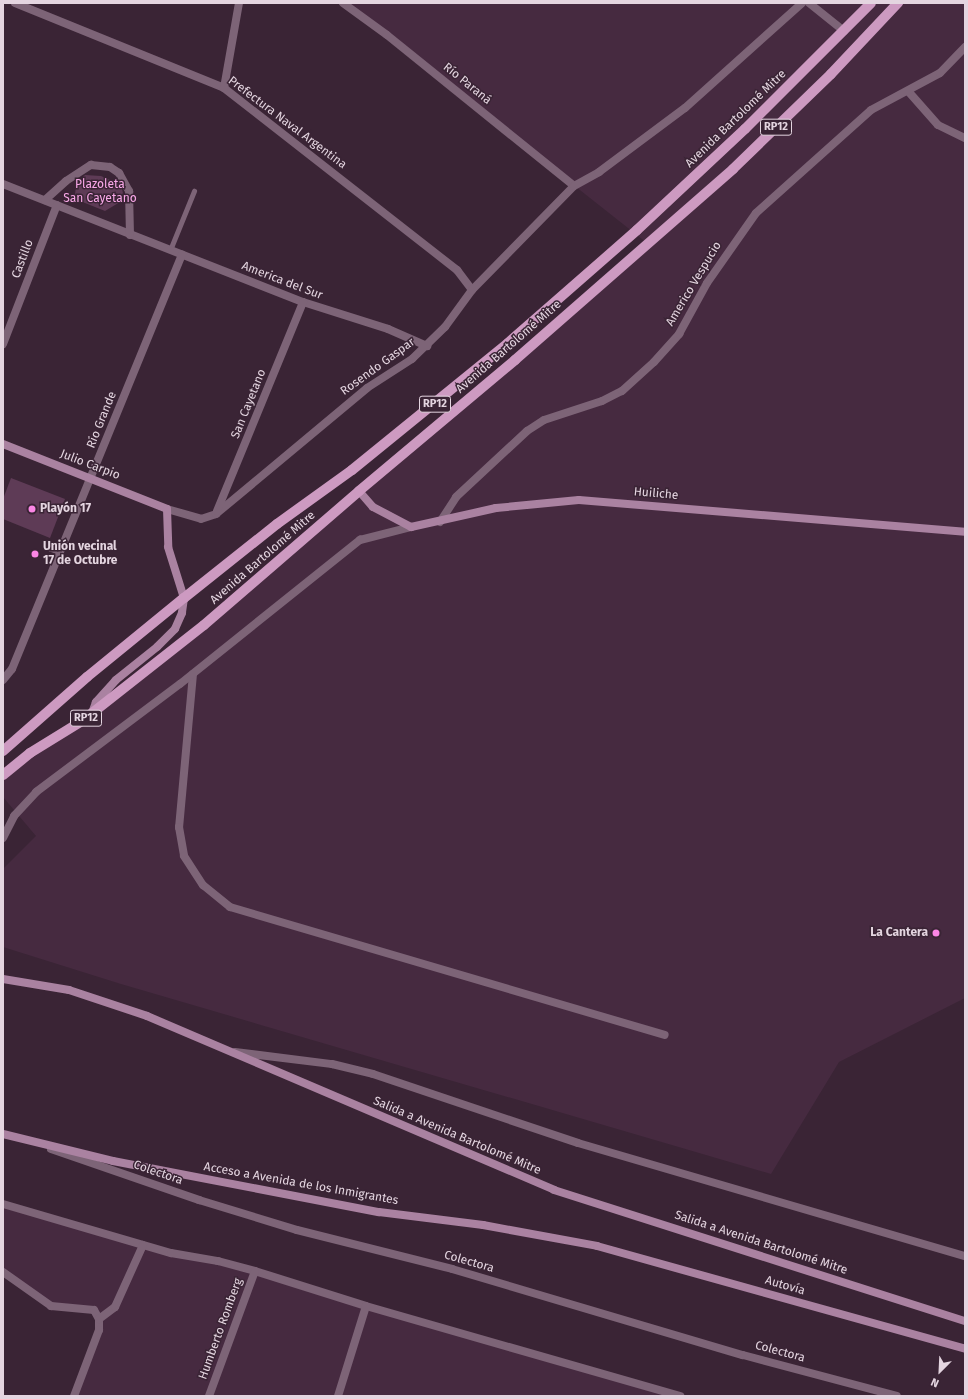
<!DOCTYPE html>
<meta charset="utf-8">
<style>
body{margin:0}
#map{position:relative;width:968px;height:1399px;overflow:hidden;background:#3a2435;font-family:"Fira Sans",sans-serif}
div>[style]{position:absolute}
.built>*{inset:0;background:#462a40}
.green>*{inset:0;background:#5e3b56}
.lane>*{height:5px;margin:-2.5px;padding:0 2.5px;transform-origin:2.5px;border-radius:2.5px;background:#7d6477}
.street>*{height:8px;margin:-4px;padding:0 4px;transform-origin:4px;border-radius:4px;background:#7d6477}
.secondary>*{height:8px;margin:-4px;padding:0 4px;transform-origin:4px;border-radius:4px;background:#aa82a1}
.primary>*{height:10px;margin:-5px;padding:0 5px;transform-origin:5px;border-radius:5px;background:#cd9ac1}
.dots>*{width:11px;height:11px;translate:-50% -50%;box-sizing:border-box;border:2px solid #3a2435;border-radius:50%}
span{translate:-50% -50%;white-space:nowrap;text-align:center;line-height:1.15;-webkit-text-stroke:3px #3a2435;paint-order:stroke}
.shield-label span{padding:1px 3px;background:#3a2435;border:1px solid;border-radius:3px;-webkit-text-stroke-width:0}
.shield-label{font-size:11px;color:#e4d5e0;font-weight:700}
.street-label{font-size:12px;color:#e4d5e0}
.park-label{font-size:12px;color:#f9a8e8}
.poi-label{font-size:12px;color:#e4d5e0;font-weight:700}
.left{translate:0 -50%;text-align:left}
.right{translate:-100% -50%;text-align:right}
.frame{position:absolute;inset:0;border:4px solid #e4d5e0;pointer-events:none}
.north{position:absolute;left:920px;top:1351px;width:40px;height:40px;-webkit-text-stroke:3px #3a2435;paint-order:stroke;rotate:204deg;font-size:11px;font-weight:700;line-height:16px;text-align:center;color:#e4d5e0}
.north::after{content:'';display:block;margin:auto;width:14px;height:18px;background:#e4d5e0;clip-path:polygon(50% 0,100% 100%,50% 72%,0 100%)}
</style>
<div id="map">
<div class="built">
<i style="clip-path:polygon(343px 3px,965px 3px,965px 998px,839px 1062px,771px 1174px,121px 984px,3px 947px,3px 869px,36px 836px,3px 797px,3px 775px,204px 625px,647px 243px)"></i>
<i style="clip-path:polygon(3px 1204px,143px 1245px,218px 1261px,680px 1396px,74px 1396px,98px 1330px,94px 1310px,51px 1306px,3px 1272px)"></i>
</div>
<div class="green">
<i style="clip-path:polygon(85px 175px,101px 176px,121px 185px,123px 193px,120px 202px,105px 211px,80px 201px,75px 195px,76px 185px)"></i>
<i style="clip-path:polygon(11px 478px,65px 499px,50px 538px,3px 519px,3px 499px)"></i>
</div>
<div class="lane">
<i style="left:170px;top:250px;width:64px;rotate:-67.9deg"></i>
<i style="left:48px;top:548px;width:12px;rotate:20deg"></i>
</div>
<div class="street">
<i style="left:15px;top:3px;width:226px;rotate:22.1deg"></i>
<i style="left:224px;top:88px;width:296px;rotate:38deg"></i>
<i style="left:457px;top:270px;width:25px;rotate:53deg"></i>
<i style="left:343px;top:3px;width:54px;rotate:36deg"></i>
<i style="left:387px;top:35px;width:240px;rotate:38.9deg"></i>
<i style="left:809px;top:3px;width:45px;rotate:38.7deg"></i>
<i style="left:224px;top:88px;width:86px;rotate:-80deg"></i>
<i style="left:908px;top:91px;width:45px;rotate:48.6deg"></i>
<i style="left:938px;top:125px;width:30px;rotate:26deg"></i>
<i style="left:3px;top:184px;width:322px;rotate:21.5deg"></i>
<i style="left:303px;top:302px;width:89px;rotate:17.6deg"></i>
<i style="left:388px;top:329px;width:43px;rotate:23.6deg"></i>
<i style="left:45px;top:200px;width:28px;rotate:-42deg"></i>
<i style="left:66px;top:181px;width:30px;rotate:-33deg"></i>
<i style="left:91px;top:165px;width:19px;rotate:6deg"></i>
<i style="left:110px;top:167px;width:11px;rotate:34deg"></i>
<i style="left:119px;top:173px;width:21px;rotate:61deg"></i>
<i style="left:129px;top:191px;width:44px;rotate:88.7deg"></i>
<i style="left:3px;top:344px;width:149px;rotate:-68.8deg"></i>
<i style="left:167px;top:509px;width:35px;rotate:16deg"></i>
<i style="left:201px;top:519px;width:16px;rotate:-18deg"></i>
<i style="left:216px;top:514px;width:197px;rotate:-39.8deg"></i>
<i style="left:367px;top:388px;width:54px;rotate:-32.8deg"></i>
<i style="left:412px;top:359px;width:46px;rotate:-44.1deg"></i>
<i style="left:445px;top:327px;width:46px;rotate:-53.9deg"></i>
<i style="left:472px;top:290px;width:146px;rotate:-45.6deg"></i>
<i style="left:574px;top:186px;width:29px;rotate:-29deg"></i>
<i style="left:599px;top:172px;width:107px;rotate:-36.7deg"></i>
<i style="left:685px;top:108px;width:157px;rotate:-41.9deg"></i>
<i style="left:217px;top:511px;width:226px;rotate:-67.6deg"></i>
<i style="left:440px;top:522px;width:30px;rotate:-57deg"></i>
<i style="left:456px;top:497px;width:97px;rotate:-42.9deg"></i>
<i style="left:527px;top:431px;width:20px;rotate:-33deg"></i>
<i style="left:544px;top:420px;width:61px;rotate:-18.1deg"></i>
<i style="left:602px;top:401px;width:22px;rotate:-27deg"></i>
<i style="left:622px;top:391px;width:43px;rotate:-42.2deg"></i>
<i style="left:654px;top:362px;width:38px;rotate:-48deg"></i>
<i style="left:679px;top:334px;width:58px;rotate:-61.2deg"></i>
<i style="left:707px;top:283px;width:85px;rotate:-55deg"></i>
<i style="left:756px;top:213px;width:154px;rotate:-41.8deg"></i>
<i style="left:871px;top:110px;width:78px;rotate:-28.2deg"></i>
<i style="left:940px;top:73px;width:36px;rotate:-46deg"></i>
<i style="left:193px;top:674px;width:154px;rotate:95.2deg"></i>
<i style="left:179px;top:827px;width:29px;rotate:80deg"></i>
<i style="left:184px;top:856px;width:35px;rotate:57deg"></i>
<i style="left:203px;top:885px;width:35px;rotate:39deg"></i>
<i style="left:230px;top:907px;width:453px;rotate:16.4deg"></i>
<i style="left:3px;top:680px;width:14px;rotate:-51deg"></i>
<i style="left:12px;top:669px;width:448px;rotate:-67.7deg"></i>
<i style="left:3px;top:838px;width:25px;rotate:-63deg"></i>
<i style="left:14px;top:816px;width:33px;rotate:-47deg"></i>
<i style="left:36px;top:792px;width:180px;rotate:-36.9deg"></i>
<i style="left:180px;top:684px;width:231px;rotate:-38.7deg"></i>
<i style="left:360px;top:540px;width:53px;rotate:-14.3deg"></i>
<i style="left:235px;top:1052px;width:98px;rotate:7.1deg"></i>
<i style="left:332px;top:1064px;width:42px;rotate:13.7deg"></i>
<i style="left:373px;top:1074px;width:216px;rotate:18.6deg"></i>
<i style="left:578px;top:1143px;width:403px;rotate:16.3deg"></i>
<i style="left:51px;top:1149px;width:157px;rotate:19deg"></i>
<i style="left:199px;top:1200px;width:102px;rotate:17deg"></i>
<i style="left:297px;top:1230px;width:160px;rotate:14.1deg"></i>
<i style="left:452px;top:1269px;width:303px;rotate:16.5deg"></i>
<i style="left:743px;top:1355px;width:159px;rotate:14.9deg"></i>
<i style="left:3px;top:1204px;width:175px;rotate:16.3deg"></i>
<i style="left:171px;top:1253px;width:48px;rotate:9.7deg"></i>
<i style="left:218px;top:1261px;width:38px;rotate:15deg"></i>
<i style="left:255px;top:1271px;width:116px;rotate:17.5deg"></i>
<i style="left:366px;top:1306px;width:327px;rotate:16deg"></i>
<i style="left:3px;top:1272px;width:59px;rotate:35.3deg"></i>
<i style="left:51px;top:1306px;width:43px;rotate:5.3deg"></i>
<i style="left:94px;top:1310px;width:10px;rotate:61deg"></i>
<i style="left:99px;top:1319px;width:11px;rotate:90deg"></i>
<i style="left:99px;top:1330px;width:71px;rotate:110.7deg"></i>
<i style="left:99px;top:1319px;width:20px;rotate:-37deg"></i>
<i style="left:115px;top:1307px;width:68px;rotate:-65.7deg"></i>
<i style="left:209px;top:1396px;width:133px;rotate:-69.8deg"></i>
<i style="left:338px;top:1396px;width:94px;rotate:-72.7deg"></i>
</div>
<div class="secondary">
<i style="left:3px;top:444px;width:176px;rotate:21.6deg"></i>
<i style="left:167px;top:509px;width:38px;rotate:88deg"></i>
<i style="left:168px;top:547px;width:53px;rotate:72.6deg"></i>
<i style="left:184px;top:598px;width:15px;rotate:98deg"></i>
<i style="left:182px;top:613px;width:17px;rotate:114deg"></i>
<i style="left:175px;top:629px;width:25px;rotate:135deg"></i>
<i style="left:157px;top:647px;width:53px;rotate:141.2deg"></i>
<i style="left:116px;top:680px;width:30px;rotate:132deg"></i>
<i style="left:96px;top:702px;width:12px;rotate:110deg"></i>
<i style="left:359px;top:491px;width:21px;rotate:49deg"></i>
<i style="left:373px;top:507px;width:43px;rotate:27.8deg"></i>
<i style="left:411px;top:527px;width:87px;rotate:-12.6deg"></i>
<i style="left:496px;top:508px;width:83px;rotate:-5.5deg"></i>
<i style="left:579px;top:500px;width:387px;rotate:4.7deg"></i>
<i style="left:3px;top:979px;width:67px;rotate:9.5deg"></i>
<i style="left:69px;top:990px;width:82px;rotate:18.4deg"></i>
<i style="left:147px;top:1016px;width:443px;rotate:23.1deg"></i>
<i style="left:554px;top:1190px;width:431px;rotate:17.7deg"></i>
<i style="left:3px;top:1134px;width:113px;rotate:13.8deg"></i>
<i style="left:113px;top:1161px;width:271px;rotate:10.9deg"></i>
<i style="left:379px;top:1212px;width:105px;rotate:7.1deg"></i>
<i style="left:483px;top:1225px;width:116px;rotate:10.4deg"></i>
<i style="left:597px;top:1246px;width:382px;rotate:15.6deg"></i>
</div>
<div class="primary">
<i style="left:3px;top:751px;width:112px;rotate:-41.4deg"></i>
<i style="left:87px;top:677px;width:125px;rotate:-39.2deg"></i>
<i style="left:184px;top:598px;width:119px;rotate:-38.5deg"></i>
<i style="left:277px;top:524px;width:92px;rotate:-35.8deg"></i>
<i style="left:352px;top:470px;width:201px;rotate:-39.1deg"></i>
<i style="left:508px;top:343px;width:171px;rotate:-41.2deg"></i>
<i style="left:637px;top:230px;width:148px;rotate:-43.1deg"></i>
<i style="left:745px;top:129px;width:178px;rotate:-45deg"></i>
<i style="left:3px;top:775px;width:35px;rotate:-39deg"></i>
<i style="left:30px;top:753px;width:61px;rotate:-31.6deg"></i>
<i style="left:82px;top:721px;width:155px;rotate:-38.2deg"></i>
<i style="left:204px;top:625px;width:205px;rotate:-40.8deg"></i>
<i style="left:359px;top:491px;width:204px;rotate:-40deg"></i>
<i style="left:515px;top:360px;width:290px;rotate:-41.2deg"></i>
<i style="left:733px;top:169px;width:136px;rotate:-44.1deg"></i>
<i style="left:831px;top:74px;width:98px;rotate:-46.7deg"></i>
</div>
<div class="dots">
<i style="left:32px;top:509px;background:#fb86e5"></i>
<i style="left:35px;top:554px;background:#fb86e5"></i>
<i style="left:936px;top:933px;background:#fb86e5"></i>
</div>
<div class="shield-label">
<span style="left:776px;top:127px">RP12</span>
<span style="left:435px;top:404px">RP12</span>
<span style="left:86px;top:718px">RP12</span>
</div>
<div class="street-label">
<span style="left:467px;top:84px;rotate:39deg">Río Paraná</span>
<span style="left:736px;top:119px;rotate:-44deg">Avenida Bartolomé Mitre</span>
<span style="left:287px;top:123px;rotate:37deg">Prefectura Naval Argentina</span>
<span style="left:23px;top:259px;rotate:-69deg">Castillo</span>
<span style="left:282px;top:281px;rotate:21deg">America del Sur</span>
<span style="left:694px;top:284px;rotate:-59deg">Americo Vespucio</span>
<span style="left:509px;top:347px;rotate:-41deg">Avenida Bartolomé Mitre</span>
<span style="left:378px;top:367px;rotate:-36deg">Rosendo Gaspar</span>
<span style="left:249px;top:404px;rotate:-68deg">San Cayetano</span>
<span style="left:102px;top:420px;rotate:-68deg">Río Grande</span>
<span style="left:90px;top:465px;rotate:21deg">Julio Carpio</span>
<span style="left:656px;top:494px;rotate:5deg">Huiliche</span>
<span style="left:263px;top:558px;rotate:-41deg">Avenida Bartolomé Mitre</span>
<span style="left:457px;top:1136px;rotate:23deg">Salida a Avenida Bartolomé Mitre</span>
<span style="left:158px;top:1173px;rotate:19deg">Colectora</span>
<span style="left:301px;top:1184px;rotate:10deg">Acceso a Avenida de los Inmigrantes</span>
<span style="left:761px;top:1243px;rotate:18deg">Salida a Avenida Bartolomé Mitre</span>
<span style="left:469px;top:1262px;rotate:16deg">Colectora</span>
<span style="left:785px;top:1286px;rotate:16deg">Autovía</span>
<span style="left:221px;top:1329px;rotate:-70deg">Humberto Romberg</span>
<span style="left:780px;top:1352px;rotate:15deg">Colectora</span>
</div>
<div class="park-label">
<span style="left:100px;top:192px">Plazoleta<br>San Cayetano</span>
</div>
<div class="poi-label">
<span class="left" style="left:40px;top:509px">Playón 17</span>
<span class="left" style="left:43px;top:554px">Unión vecinal<br>17 de Octubre</span>
<span class="right" style="left:928px;top:933px">La Cantera</span>
</div>
<div class="frame"></div>
<div class="north">N</div>
</div>
